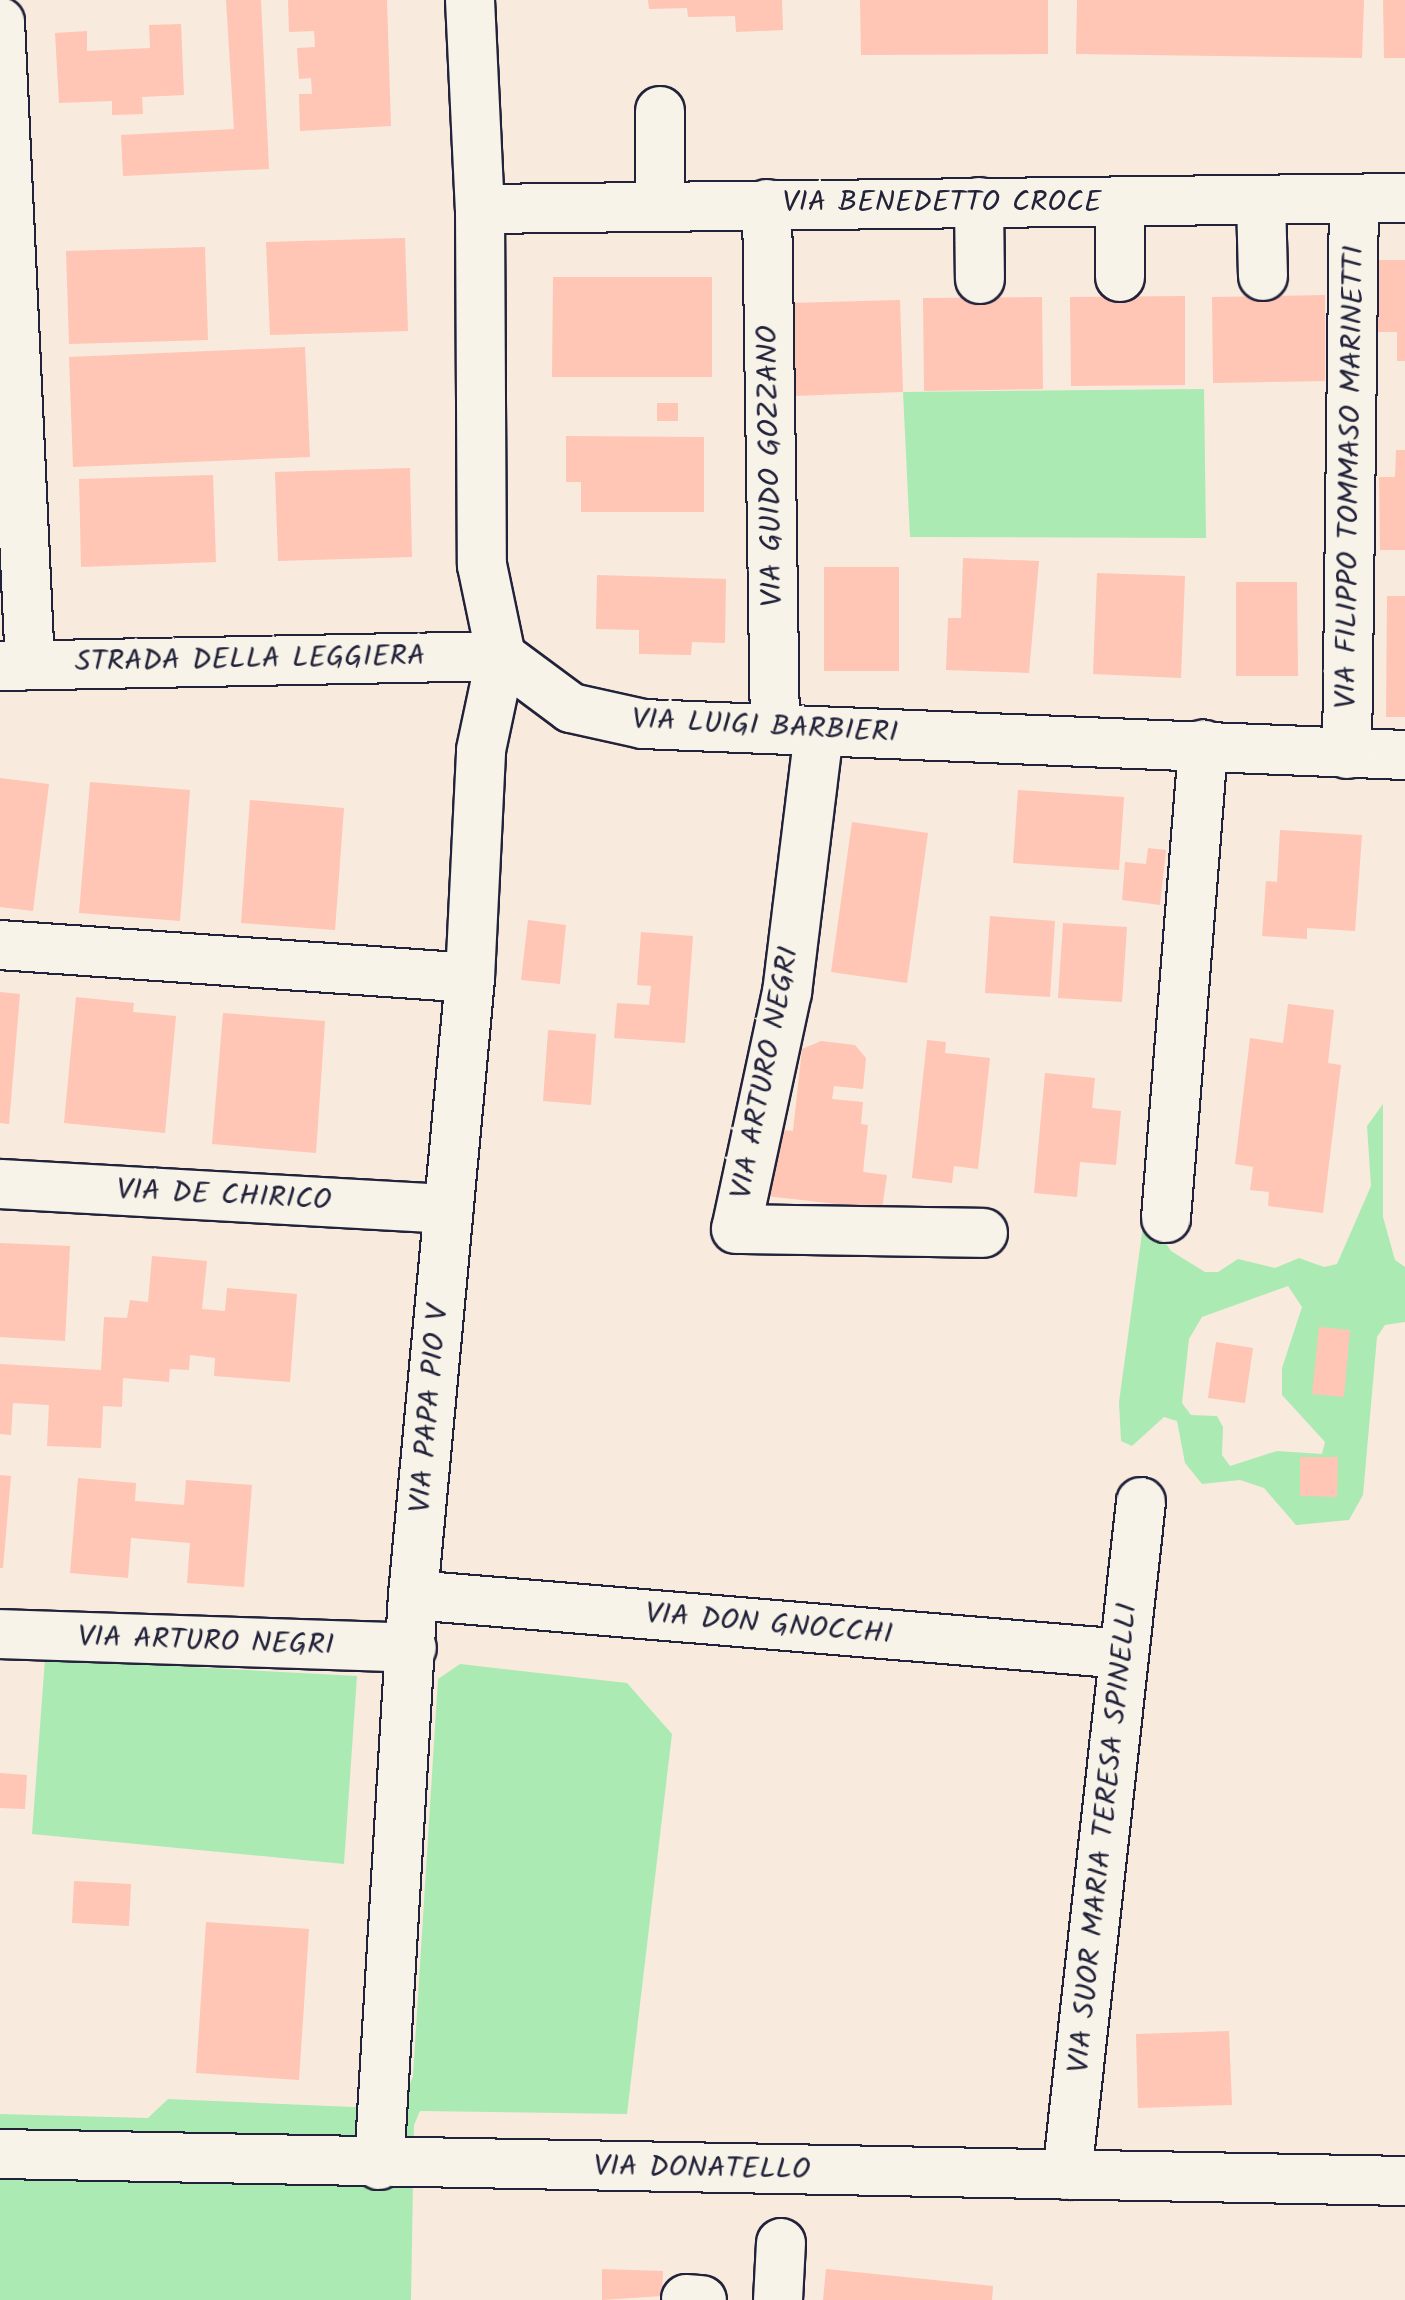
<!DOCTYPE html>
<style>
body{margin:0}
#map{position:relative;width:1405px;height:2300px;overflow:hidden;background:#f9eade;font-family:Kalam,sans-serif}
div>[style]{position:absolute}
.green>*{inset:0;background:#abebb3}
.building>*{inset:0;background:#ffc5b5}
.roads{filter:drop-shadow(2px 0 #22223b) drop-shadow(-2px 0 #22223b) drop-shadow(0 2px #22223b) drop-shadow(0 -2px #22223b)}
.minor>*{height:48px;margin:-24px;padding:0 24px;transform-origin:24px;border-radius:24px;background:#f7f3e8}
span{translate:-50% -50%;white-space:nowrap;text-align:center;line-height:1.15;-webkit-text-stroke:10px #f7f3e8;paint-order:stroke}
.street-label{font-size:30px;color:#22223b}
</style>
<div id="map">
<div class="green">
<i style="clip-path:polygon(1204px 389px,1206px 538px,910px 537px,903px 392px)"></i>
<i style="clip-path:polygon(evenodd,1383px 1104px,1383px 1217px,1395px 1260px,1405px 1267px,1405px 1322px,1385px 1325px,1377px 1337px,1363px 1495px,1349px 1520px,1296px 1525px,1264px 1488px,1240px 1480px,1202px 1484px,1185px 1463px,1177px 1421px,1164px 1417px,1132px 1446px,1121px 1441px,1119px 1402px,1145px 1211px,1171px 1251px,1205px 1272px,1218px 1272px,1238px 1259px,1275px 1268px,1299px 1258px,1324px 1267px,1337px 1264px,1371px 1186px,1367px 1126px,1383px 1104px,1288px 1286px,1302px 1307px,1282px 1368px,1282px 1395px,1325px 1442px,1322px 1454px,1277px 1451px,1230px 1466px,1222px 1455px,1223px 1427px,1217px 1416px,1191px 1415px,1182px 1403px,1189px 1339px,1202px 1317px,1288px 1286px)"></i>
<i style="clip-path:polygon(45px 1659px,357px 1676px,344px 1864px,32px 1834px)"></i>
<i style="clip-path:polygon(460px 1664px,627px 1683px,672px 1734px,627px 2114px,420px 2111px,414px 2125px,411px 2300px,0 2300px,0 2114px,148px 2118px,168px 2099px,400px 2109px,413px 2076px,438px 1679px)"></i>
</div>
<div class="building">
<i style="clip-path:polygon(226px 0,261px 0,269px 169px,123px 176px,121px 135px,234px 129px)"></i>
<i style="clip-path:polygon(288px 0,387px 0,391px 126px,300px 131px,299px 94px,312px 94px,311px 78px,299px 79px,297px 48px,315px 47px,314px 31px,289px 32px)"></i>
<i style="clip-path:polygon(648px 0,782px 0,783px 30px,736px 32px,735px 16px,688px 17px,687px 8px,649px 9px)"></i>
<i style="clip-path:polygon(860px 0,1048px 0,1048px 54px,861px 55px)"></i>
<i style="clip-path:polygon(1077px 0,1364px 0,1362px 58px,1076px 54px)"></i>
<i style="clip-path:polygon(1383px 0,1405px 0,1405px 58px,1384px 58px)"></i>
<i style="clip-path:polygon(181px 24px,184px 95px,142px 97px,143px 114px,112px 115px,112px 101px,59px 103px,55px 33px,87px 31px,87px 51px,150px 48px,149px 25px)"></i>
<i style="clip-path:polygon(405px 238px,408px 331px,270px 335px,266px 242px)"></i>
<i style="clip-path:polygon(205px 247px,208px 340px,69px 344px,66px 251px)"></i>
<i style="clip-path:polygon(1378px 260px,1405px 260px,1405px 361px,1397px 361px,1397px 332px,1377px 332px)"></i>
<i style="clip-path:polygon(553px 277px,712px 277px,712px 377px,552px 377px)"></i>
<i style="clip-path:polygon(1325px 295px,1325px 381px,1213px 383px,1212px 297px)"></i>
<i style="clip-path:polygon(1185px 296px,1185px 385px,1071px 386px,1070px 297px)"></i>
<i style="clip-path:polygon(1042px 297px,1043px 389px,924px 391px,923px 298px)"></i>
<i style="clip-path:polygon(900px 300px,903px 392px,792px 396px,789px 303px)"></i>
<i style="clip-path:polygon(305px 347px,310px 457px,73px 467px,69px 357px)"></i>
<i style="clip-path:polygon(657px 403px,678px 403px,678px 421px,657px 421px)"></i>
<i style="clip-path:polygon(566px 436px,704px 437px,704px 512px,581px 512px,581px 482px,566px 482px)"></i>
<i style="clip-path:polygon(1396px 450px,1405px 450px,1405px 550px,1380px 550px,1379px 477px,1395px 477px)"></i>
<i style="clip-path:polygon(410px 468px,412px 557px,278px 561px,275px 472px)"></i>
<i style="clip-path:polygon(213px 475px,216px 562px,81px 567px,79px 479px)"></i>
<i style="clip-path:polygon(963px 558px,1039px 561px,1029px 673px,946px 670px,948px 618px,961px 618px)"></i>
<i style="clip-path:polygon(824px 567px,899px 567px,899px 671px,824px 671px)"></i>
<i style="clip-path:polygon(1097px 573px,1185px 576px,1181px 678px,1093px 674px)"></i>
<i style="clip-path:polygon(597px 575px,726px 579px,725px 643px,692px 642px,691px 655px,639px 654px,639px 630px,596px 629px)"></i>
<i style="clip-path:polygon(1236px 582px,1297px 582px,1298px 676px,1236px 676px)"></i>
<i style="clip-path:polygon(1387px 596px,1405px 596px,1405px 717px,1386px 717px)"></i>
<i style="clip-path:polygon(0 778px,49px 784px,33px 911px,0 907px)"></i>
<i style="clip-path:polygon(90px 782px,190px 790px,180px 921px,79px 913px)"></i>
<i style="clip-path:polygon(1018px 790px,1124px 797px,1119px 870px,1013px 863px)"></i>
<i style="clip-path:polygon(250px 800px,344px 808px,335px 930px,241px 923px)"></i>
<i style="clip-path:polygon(852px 822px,928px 833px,907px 983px,831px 972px)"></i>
<i style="clip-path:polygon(1280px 830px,1362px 835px,1355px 931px,1307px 928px,1307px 939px,1262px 936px,1266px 881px,1277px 882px)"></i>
<i style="clip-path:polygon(1148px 848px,1166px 850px,1160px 905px,1122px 900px,1125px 862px,1146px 864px)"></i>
<i style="clip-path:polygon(990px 916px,1055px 921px,1050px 997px,985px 993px)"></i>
<i style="clip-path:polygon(528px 920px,566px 925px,560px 984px,521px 980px)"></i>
<i style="clip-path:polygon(1063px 923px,1127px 927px,1122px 1002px,1058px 998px)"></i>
<i style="clip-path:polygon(641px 932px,693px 936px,685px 1043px,614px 1038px,617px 1003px,649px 1005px,651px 986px,637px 985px)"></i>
<i style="clip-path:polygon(0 992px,20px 994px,9px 1124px,0 1123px)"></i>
<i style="clip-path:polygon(76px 997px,134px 1003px,133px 1012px,176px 1016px,165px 1133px,64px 1123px)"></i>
<i style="clip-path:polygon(1288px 1004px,1334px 1010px,1328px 1063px,1341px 1065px,1323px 1213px,1268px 1206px,1269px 1192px,1250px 1190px,1253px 1167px,1235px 1164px,1250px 1038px,1283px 1043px)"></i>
<i style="clip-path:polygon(223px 1013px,325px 1021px,316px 1153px,212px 1144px)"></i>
<i style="clip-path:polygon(548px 1030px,596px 1034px,591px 1105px,543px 1101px)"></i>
<i style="clip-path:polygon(927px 1040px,946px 1042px,945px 1053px,990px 1058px,978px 1169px,954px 1166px,952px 1183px,912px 1178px)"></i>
<i style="clip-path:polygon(821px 1041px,855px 1045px,866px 1058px,863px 1089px,834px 1086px,832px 1099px,863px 1102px,861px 1124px,868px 1125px,863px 1172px,887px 1175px,882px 1209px,766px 1196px,773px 1129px,793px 1131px,802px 1049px)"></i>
<i style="clip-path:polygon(1045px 1073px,1095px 1078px,1092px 1108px,1121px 1111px,1116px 1165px,1080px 1162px,1077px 1197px,1034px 1193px)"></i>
<i style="clip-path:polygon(0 1243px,70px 1246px,65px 1341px,0 1337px)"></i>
<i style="clip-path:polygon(152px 1256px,207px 1261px,202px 1309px,225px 1311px,227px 1288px,297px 1294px,290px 1382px,214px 1376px,215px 1358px,190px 1355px,189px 1370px,170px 1369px,169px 1382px,123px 1378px,122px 1407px,103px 1406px,101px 1448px,47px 1446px,49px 1405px,13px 1403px,11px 1435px,0 1434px,0 1364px,101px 1370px,104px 1317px,127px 1318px,130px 1300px,148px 1302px)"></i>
<i style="clip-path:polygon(1319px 1327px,1350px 1330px,1344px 1397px,1312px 1394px)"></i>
<i style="clip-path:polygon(1216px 1342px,1253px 1348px,1245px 1403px,1208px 1398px)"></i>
<i style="clip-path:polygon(1300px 1457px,1338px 1457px,1337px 1497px,1300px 1496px)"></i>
<i style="clip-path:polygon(0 1475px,11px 1476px,3px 1568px,0 1568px)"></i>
<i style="clip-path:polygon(78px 1478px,136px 1483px,135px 1501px,184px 1505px,186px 1480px,252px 1485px,244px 1587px,187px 1583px,190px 1543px,131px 1538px,128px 1578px,70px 1573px)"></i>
<i style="clip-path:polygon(0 1773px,27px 1775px,25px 1809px,0 1808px)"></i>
<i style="clip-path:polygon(74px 1881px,131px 1884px,129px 1926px,72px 1923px)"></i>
<i style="clip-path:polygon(206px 1922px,309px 1929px,299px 2080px,196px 2073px)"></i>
<i style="clip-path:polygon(1229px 2031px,1232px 2105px,1138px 2108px,1136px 2034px)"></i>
<i style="clip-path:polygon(602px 2269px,663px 2271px,662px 2296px,602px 2300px)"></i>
<i style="clip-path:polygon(826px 2269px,993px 2286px,992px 2300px,823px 2300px)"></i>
</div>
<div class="roads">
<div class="minor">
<i style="left:470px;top:0;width:209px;rotate:87.3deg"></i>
<i style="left:480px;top:209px;width:356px;rotate:89.7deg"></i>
<i style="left:482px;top:565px;width:93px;rotate:78.2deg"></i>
<i style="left:501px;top:656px;width:87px;rotate:36.6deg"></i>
<i style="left:571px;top:708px;width:74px;rotate:12.5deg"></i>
<i style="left:643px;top:724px;width:763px;rotate:2.33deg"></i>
<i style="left:0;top:22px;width:644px;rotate:87.33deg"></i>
<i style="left:1261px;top:200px;width:76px;rotate:88.5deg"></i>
<i style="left:1120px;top:201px;width:76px;rotate:90deg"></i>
<i style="left:979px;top:202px;width:77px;rotate:89.3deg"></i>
<i style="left:767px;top:204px;width:525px;rotate:89.13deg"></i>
<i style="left:660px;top:206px;width:95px;rotate:-90deg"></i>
<i style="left:480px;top:209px;width:925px;rotate:-0.68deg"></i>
<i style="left:0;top:666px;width:501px;rotate:-1.14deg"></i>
<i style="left:819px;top:732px;width:262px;rotate:97deg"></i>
<i style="left:787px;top:992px;width:242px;rotate:102.1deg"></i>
<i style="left:736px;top:1229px;width:247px;rotate:0.9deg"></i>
<i style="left:1347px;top:754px;width:554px;rotate:-89.28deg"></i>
<i style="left:0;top:945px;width:471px;rotate:4deg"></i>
<i style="left:0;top:1184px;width:449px;rotate:3.2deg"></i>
<i style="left:1166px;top:1218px;width:475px;rotate:-85.5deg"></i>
<i style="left:413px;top:1595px;width:713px;rotate:4.74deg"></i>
<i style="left:0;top:1634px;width:412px;rotate:1.9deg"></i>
<i style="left:0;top:2154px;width:1405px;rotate:1.1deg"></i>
<i style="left:379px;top:2165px;width:571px;rotate:-86.59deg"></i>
<i style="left:413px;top:1595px;width:620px;rotate:-84.72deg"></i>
<i style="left:470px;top:978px;width:228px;rotate:-87.2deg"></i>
<i style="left:481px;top:750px;width:96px;rotate:-78deg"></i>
<i style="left:1067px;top:2175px;width:677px;rotate:-83.73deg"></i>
<i style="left:686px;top:2299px;width:16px;rotate:4deg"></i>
<i style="left:778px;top:2300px;width:57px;rotate:-87deg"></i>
</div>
</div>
<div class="street-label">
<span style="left:942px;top:203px">VIA BENEDETTO CROCE</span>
<span style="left:771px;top:466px;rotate:-91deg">VIA GUIDO GOZZANO</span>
<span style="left:1351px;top:477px;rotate:-89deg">VIA FILIPPO TOMMASO MARINETTI</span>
<span style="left:250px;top:660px;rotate:-1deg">STRADA DELLA LEGGIERA</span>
<span style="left:765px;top:727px;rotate:3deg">VIA LUIGI BARBIERI</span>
<span style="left:766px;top:1073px;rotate:-79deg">VIA ARTURO NEGRI</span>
<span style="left:224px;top:1196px;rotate:3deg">VIA DE CHIRICO</span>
<span style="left:430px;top:1409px;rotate:-85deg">VIA PAPA PIO V</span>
<span style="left:769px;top:1625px;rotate:5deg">VIA DON GNOCCHI</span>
<span style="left:206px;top:1642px;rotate:2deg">VIA ARTURO NEGRI</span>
<span style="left:1104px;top:1838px;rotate:-84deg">VIA SUOR MARIA TERESA SPINELLI</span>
<span style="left:702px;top:2169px;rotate:1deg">VIA DONATELLO</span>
</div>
</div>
